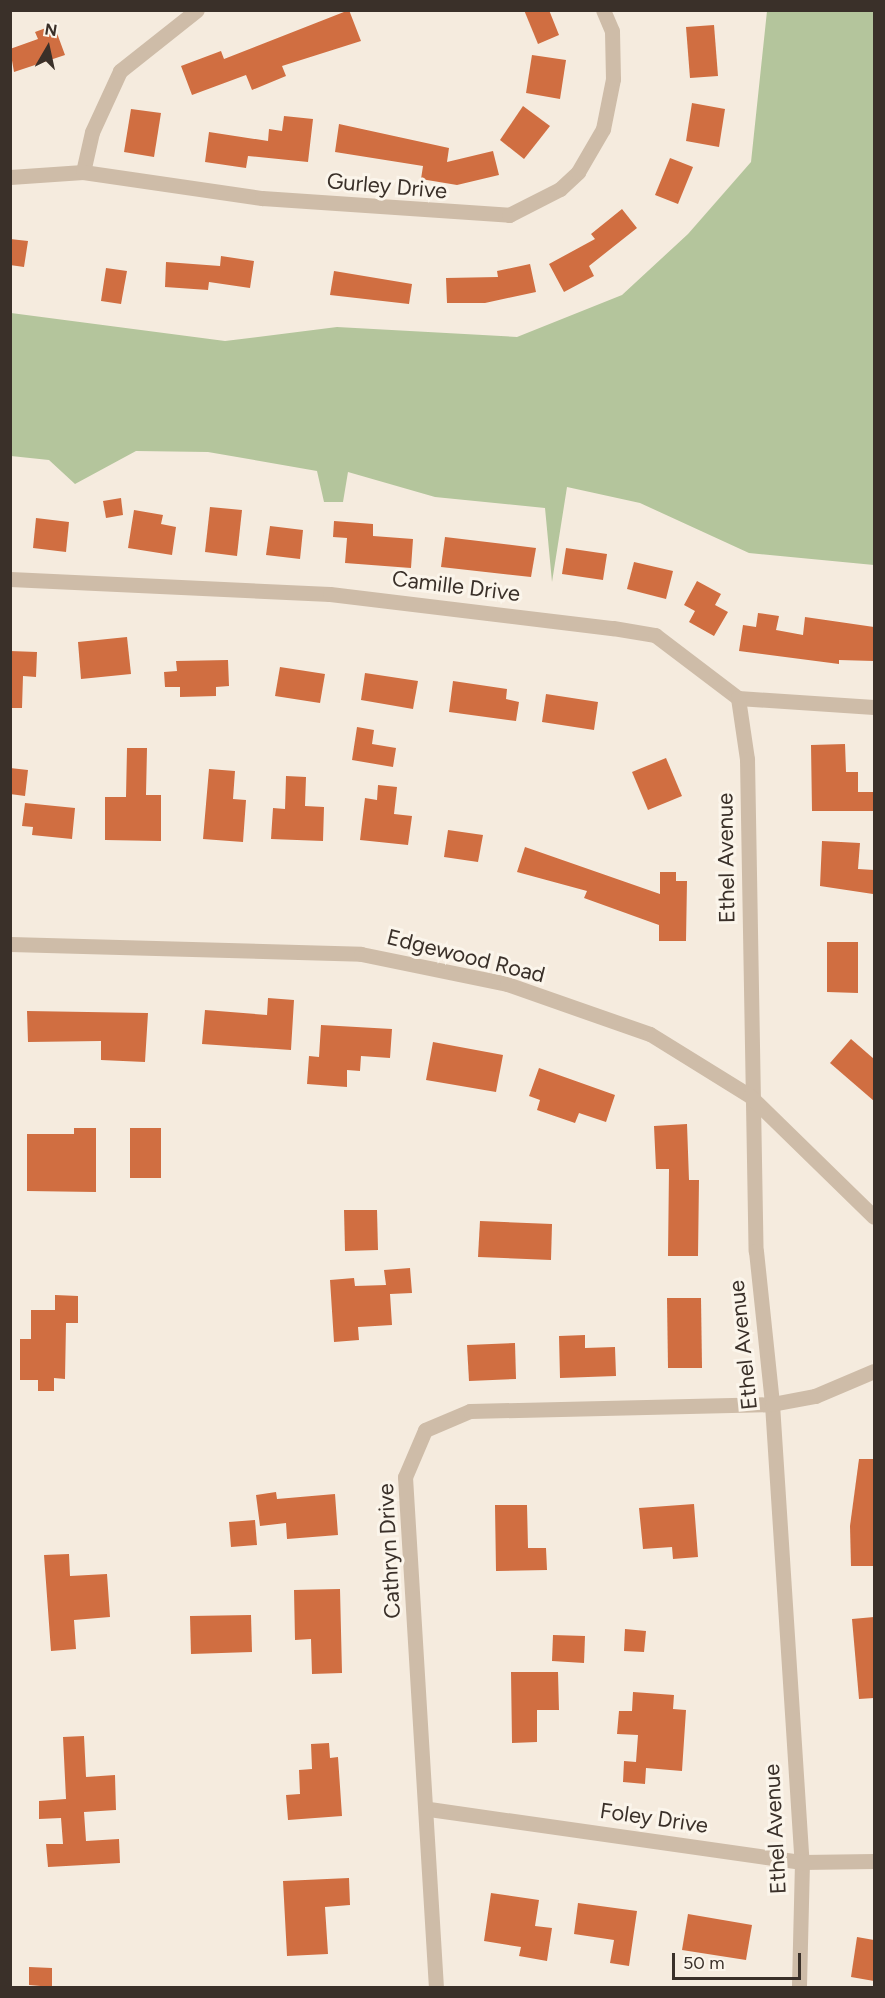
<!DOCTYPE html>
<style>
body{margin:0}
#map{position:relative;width:885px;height:1998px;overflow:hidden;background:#f5ebde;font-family:Figtree,sans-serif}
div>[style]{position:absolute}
.green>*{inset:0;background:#b4c59c}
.building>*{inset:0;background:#d06e41}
.minor>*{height:15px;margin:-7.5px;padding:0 7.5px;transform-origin:7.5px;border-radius:7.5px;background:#cebca8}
span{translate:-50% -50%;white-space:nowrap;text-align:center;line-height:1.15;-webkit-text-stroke:6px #fbf5eb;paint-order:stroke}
.street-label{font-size:22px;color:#3a3029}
.frame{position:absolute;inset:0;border:12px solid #3a3029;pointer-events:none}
.north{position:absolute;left:18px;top:18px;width:60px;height:60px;-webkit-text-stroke:4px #fbf5eb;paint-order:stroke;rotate:9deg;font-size:16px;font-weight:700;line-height:24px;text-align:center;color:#3a3029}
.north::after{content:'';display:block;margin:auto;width:21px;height:27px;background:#3a3029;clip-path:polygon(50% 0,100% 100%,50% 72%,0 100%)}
.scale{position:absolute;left:672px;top:1953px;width:129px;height:27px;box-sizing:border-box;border:3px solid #3a3029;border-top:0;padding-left:8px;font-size:18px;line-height:21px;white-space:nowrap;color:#3a3029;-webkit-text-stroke:4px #fbf5eb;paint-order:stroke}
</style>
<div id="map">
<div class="green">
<i style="clip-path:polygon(767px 11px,874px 11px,874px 565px,749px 553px,640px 503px,567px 487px,552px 582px,545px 508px,435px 497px,348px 472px,343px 502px,324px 502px,317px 471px,208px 452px,136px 451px,75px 484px,49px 460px,11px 456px,11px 313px,225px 341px,337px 327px,517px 337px,622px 295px,688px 234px,751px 162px)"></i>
</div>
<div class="building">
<i style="clip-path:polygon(349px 10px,361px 41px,282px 66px,286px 76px,252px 90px,246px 75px,192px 95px,181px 66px,221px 51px,224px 59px)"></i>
<i style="clip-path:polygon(524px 10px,549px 10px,559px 35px,538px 44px)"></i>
<i style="clip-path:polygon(54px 25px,65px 55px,14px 72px,10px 49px,38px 39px,35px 32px)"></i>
<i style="clip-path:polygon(714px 25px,718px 76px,690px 78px,686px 27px)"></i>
<i style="clip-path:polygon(532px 55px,566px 60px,560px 99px,526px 93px)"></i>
<i style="clip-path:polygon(692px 103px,725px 109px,719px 147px,686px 141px)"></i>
<i style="clip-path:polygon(523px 106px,550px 126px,524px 159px,500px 140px)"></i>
<i style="clip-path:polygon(131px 109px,161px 113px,154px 157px,124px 152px)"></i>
<i style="clip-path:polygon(284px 116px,313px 119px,308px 162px,248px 156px,246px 168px,205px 162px,209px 132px,268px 141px,269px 129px,282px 131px)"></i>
<i style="clip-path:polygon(339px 124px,449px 148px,447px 162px,493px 151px,499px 175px,457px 185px,421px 179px,423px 166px,335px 152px)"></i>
<i style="clip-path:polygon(670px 158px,693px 167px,678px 204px,655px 195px)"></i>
<i style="clip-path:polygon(622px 209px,637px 228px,589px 266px,594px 276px,564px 292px,549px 264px,595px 239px,591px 234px)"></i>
<i style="clip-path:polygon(10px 239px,28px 241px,24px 267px,10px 265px)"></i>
<i style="clip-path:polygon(221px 256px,254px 261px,250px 288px,209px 282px,208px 290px,165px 287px,166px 262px,220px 266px)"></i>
<i style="clip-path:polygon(530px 264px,536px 292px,485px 303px,447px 303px,446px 278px,498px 277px,497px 271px)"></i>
<i style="clip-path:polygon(106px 268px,127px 271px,121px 304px,101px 301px)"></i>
<i style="clip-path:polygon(334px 271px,412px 284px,409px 304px,330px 295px)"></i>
<i style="clip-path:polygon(121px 498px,123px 515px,106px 518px,103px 501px)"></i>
<i style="clip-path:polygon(210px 507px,242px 510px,237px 556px,205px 552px)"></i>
<i style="clip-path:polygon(134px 510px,163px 515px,161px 524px,176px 527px,172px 555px,128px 548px)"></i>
<i style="clip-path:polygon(36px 518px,69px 522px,66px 552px,33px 548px)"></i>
<i style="clip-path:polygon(334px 521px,373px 524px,373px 536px,413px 539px,411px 568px,345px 563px,347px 538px,333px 537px)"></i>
<i style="clip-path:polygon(270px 526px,303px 530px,300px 559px,266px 555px)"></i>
<i style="clip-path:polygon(445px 537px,536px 548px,531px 577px,441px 567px)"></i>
<i style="clip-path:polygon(566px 548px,607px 554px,603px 580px,562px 574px)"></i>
<i style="clip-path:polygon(634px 562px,673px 571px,666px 599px,627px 589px)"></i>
<i style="clip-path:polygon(697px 581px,721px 594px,715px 605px,728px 612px,714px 636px,689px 622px,695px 611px,684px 605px)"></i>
<i style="clip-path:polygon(758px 613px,779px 616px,776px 630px,803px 635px,805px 617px,874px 627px,874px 661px,839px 660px,839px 664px,739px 651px,743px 625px,756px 627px)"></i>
<i style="clip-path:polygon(127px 637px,131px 674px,81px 679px,78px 642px)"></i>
<i style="clip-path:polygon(10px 651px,37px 652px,36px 677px,23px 676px,22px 708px,10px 708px)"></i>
<i style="clip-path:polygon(228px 660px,229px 686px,216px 687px,216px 696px,180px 697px,180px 687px,165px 687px,164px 672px,177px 671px,176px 661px)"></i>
<i style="clip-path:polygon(280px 667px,325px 674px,320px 703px,275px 696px)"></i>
<i style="clip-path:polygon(365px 673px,418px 681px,413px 709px,361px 700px)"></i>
<i style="clip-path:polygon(453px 681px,507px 689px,506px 699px,519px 702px,516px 721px,449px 712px)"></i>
<i style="clip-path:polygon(546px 694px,598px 702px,594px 730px,542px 722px)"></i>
<i style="clip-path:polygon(357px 727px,374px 730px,372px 744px,396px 748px,393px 767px,352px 760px)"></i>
<i style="clip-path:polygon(845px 744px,846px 772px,858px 772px,858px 792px,874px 792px,874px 811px,812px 811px,811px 745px)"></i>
<i style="clip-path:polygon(127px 748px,147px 748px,146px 795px,161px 795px,161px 841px,105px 840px,105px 797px,126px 797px)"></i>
<i style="clip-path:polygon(666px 758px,682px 796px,648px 810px,632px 772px)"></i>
<i style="clip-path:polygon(10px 768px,28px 770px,25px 796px,10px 794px)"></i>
<i style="clip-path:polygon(209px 769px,235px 771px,233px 799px,246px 800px,243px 842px,203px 839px)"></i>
<i style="clip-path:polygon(286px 776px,306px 777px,305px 806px,324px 807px,323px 841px,271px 839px,273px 808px,285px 809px)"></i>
<i style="clip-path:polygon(378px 785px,397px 787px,394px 814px,412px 816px,408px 845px,360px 840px,365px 798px,377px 800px)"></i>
<i style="clip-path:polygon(25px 803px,75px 808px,72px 839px,32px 835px,33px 827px,22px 826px)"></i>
<i style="clip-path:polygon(448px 830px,483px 835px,478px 862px,444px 857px)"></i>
<i style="clip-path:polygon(822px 841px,860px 843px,858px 869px,874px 870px,873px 894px,820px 886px)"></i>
<i style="clip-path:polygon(525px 847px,660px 894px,660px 872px,676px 872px,676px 881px,687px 881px,686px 941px,659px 941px,659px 925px,584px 898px,587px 891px,517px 872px)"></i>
<i style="clip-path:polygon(827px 942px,858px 942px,858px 993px,827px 992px)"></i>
<i style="clip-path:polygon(268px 998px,294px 1000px,291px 1050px,202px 1044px,205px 1010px,267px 1015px)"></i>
<i style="clip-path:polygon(27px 1011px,148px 1013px,145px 1062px,101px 1060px,101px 1041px,28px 1042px)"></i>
<i style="clip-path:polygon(321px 1025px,392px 1029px,390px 1058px,361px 1056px,360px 1071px,347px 1070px,347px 1087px,307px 1084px,309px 1056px,319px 1057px)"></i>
<i style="clip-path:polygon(851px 1039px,874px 1059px,874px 1101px,830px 1063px)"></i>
<i style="clip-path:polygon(433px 1042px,503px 1055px,496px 1092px,426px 1080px)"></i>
<i style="clip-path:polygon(539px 1068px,615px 1095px,606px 1122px,579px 1113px,575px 1123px,537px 1110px,540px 1100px,529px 1096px)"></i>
<i style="clip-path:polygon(687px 1124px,689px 1180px,699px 1180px,698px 1256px,668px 1256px,669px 1169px,656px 1169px,654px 1126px)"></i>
<i style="clip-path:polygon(74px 1128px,96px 1128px,96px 1192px,27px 1191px,27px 1134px,74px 1134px)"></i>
<i style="clip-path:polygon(130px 1128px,161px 1128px,161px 1178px,130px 1178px)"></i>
<i style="clip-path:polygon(344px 1210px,377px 1210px,378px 1250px,345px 1251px)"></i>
<i style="clip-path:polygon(480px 1221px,552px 1224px,551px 1260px,478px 1257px)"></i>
<i style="clip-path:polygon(410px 1268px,412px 1293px,390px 1294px,392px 1325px,358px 1327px,359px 1340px,334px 1342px,330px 1280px,354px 1278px,355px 1286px,386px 1285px,384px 1270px)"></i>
<i style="clip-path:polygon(55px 1295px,78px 1296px,78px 1323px,66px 1323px,65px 1379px,54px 1378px,54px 1391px,38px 1391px,38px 1380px,20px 1380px,20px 1339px,31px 1339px,31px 1310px,55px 1310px)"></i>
<i style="clip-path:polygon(667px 1298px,701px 1298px,702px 1368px,668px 1368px)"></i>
<i style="clip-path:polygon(585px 1335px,585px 1348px,615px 1347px,616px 1376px,560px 1378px,559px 1336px)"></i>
<i style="clip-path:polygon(515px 1343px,516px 1379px,469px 1381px,467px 1345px)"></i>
<i style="clip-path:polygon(859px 1459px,874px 1459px,874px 1566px,851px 1566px,850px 1526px)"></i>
<i style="clip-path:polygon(276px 1492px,277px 1499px,335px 1494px,338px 1535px,287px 1539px,286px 1523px,260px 1526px,256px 1495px)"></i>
<i style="clip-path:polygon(694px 1504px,698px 1557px,673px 1559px,672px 1547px,643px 1549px,639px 1508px)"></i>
<i style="clip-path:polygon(495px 1505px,527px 1505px,528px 1548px,546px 1548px,547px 1570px,496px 1571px)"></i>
<i style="clip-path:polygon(255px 1520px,257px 1545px,231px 1547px,229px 1522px)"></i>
<i style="clip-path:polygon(69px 1554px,70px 1576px,107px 1574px,110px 1617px,74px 1620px,76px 1649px,51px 1651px,44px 1555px)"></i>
<i style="clip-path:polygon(340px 1589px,342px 1673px,312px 1674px,311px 1639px,295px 1640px,294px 1590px)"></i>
<i style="clip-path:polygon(251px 1615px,252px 1652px,191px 1654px,190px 1616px)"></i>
<i style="clip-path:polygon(874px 1617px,874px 1698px,859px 1699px,852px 1619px)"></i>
<i style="clip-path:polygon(625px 1629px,646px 1631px,644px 1652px,624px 1651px)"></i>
<i style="clip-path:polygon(553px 1635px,585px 1636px,584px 1663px,552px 1661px)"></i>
<i style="clip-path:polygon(511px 1672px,558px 1672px,559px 1710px,537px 1710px,537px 1742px,512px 1743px)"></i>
<i style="clip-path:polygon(633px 1692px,674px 1695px,673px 1709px,686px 1710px,682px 1771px,646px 1768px,645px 1784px,623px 1782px,624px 1761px,636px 1762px,638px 1735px,617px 1734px,619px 1711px,632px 1711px)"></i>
<i style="clip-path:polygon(84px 1736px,86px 1777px,115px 1775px,116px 1810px,84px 1812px,86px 1841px,119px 1839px,120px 1863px,48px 1867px,46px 1844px,63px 1844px,61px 1818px,39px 1819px,39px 1801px,66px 1799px,63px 1737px)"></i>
<i style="clip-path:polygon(329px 1743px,330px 1758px,338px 1757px,342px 1816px,288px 1820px,286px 1795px,300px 1794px,299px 1770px,312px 1769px,311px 1744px)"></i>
<i style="clip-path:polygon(349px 1878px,350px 1905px,325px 1907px,328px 1954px,287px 1956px,283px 1881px)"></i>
<i style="clip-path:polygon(491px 1893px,539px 1900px,535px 1926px,552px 1928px,547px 1961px,519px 1956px,521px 1947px,484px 1941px)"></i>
<i style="clip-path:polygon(578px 1903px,637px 1911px,629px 1966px,610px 1963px,614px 1940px,574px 1934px)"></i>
<i style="clip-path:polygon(688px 1914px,752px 1925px,746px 1960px,682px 1950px)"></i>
<i style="clip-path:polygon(857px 1937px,874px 1940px,874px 1981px,851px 1977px)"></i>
<i style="clip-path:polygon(29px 1967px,52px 1968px,52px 1987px,29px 1985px)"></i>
</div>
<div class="minor">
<i style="left:83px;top:172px;width:41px;rotate:-77.3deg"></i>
<i style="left:92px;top:132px;width:67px;rotate:-65.3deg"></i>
<i style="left:120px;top:71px;width:98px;rotate:-38.4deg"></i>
<i style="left:10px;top:177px;width:73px;rotate:-3.9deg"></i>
<i style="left:83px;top:172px;width:181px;rotate:8.3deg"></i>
<i style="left:262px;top:198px;width:248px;rotate:3.9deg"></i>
<i style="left:509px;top:215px;width:57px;rotate:-27deg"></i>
<i style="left:560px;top:189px;width:25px;rotate:-43deg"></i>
<i style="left:578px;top:172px;width:50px;rotate:-59.8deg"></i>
<i style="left:603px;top:129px;width:51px;rotate:-78.7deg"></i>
<i style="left:613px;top:79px;width:48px;rotate:-91.2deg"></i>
<i style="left:612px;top:31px;width:23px;rotate:-113deg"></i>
<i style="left:10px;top:579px;width:320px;rotate:2.7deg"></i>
<i style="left:330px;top:594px;width:285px;rotate:6.9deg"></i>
<i style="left:613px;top:628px;width:43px;rotate:9.5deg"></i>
<i style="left:655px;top:635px;width:104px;rotate:37.2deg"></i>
<i style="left:738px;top:698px;width:136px;rotate:3.8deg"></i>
<i style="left:738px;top:698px;width:62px;rotate:81.6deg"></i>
<i style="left:747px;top:759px;width:492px;rotate:89deg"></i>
<i style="left:756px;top:1251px;width:154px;rotate:84deg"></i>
<i style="left:772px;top:1404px;width:459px;rotate:86.3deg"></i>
<i style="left:802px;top:1862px;width:126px;rotate:91.4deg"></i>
<i style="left:10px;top:944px;width:351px;rotate:1.6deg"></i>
<i style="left:361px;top:954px;width:149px;rotate:11.6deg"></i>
<i style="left:507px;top:984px;width:151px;rotate:19.3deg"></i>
<i style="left:650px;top:1034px;width:118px;rotate:31.8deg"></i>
<i style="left:750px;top:1096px;width:173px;rotate:44.3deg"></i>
<i style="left:429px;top:1809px;width:377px;rotate:8.1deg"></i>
<i style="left:802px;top:1862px;width:72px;rotate:-0.8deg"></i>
<i style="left:436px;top:1988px;width:512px;rotate:-93.47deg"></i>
<i style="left:405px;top:1477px;width:51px;rotate:-66.9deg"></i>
<i style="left:425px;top:1430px;width:49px;rotate:-22.9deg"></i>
<i style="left:470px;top:1411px;width:302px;rotate:-1.3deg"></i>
<i style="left:772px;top:1404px;width:44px;rotate:-10.5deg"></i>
<i style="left:815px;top:1396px;width:64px;rotate:-23deg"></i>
</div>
<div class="street-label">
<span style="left:387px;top:186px;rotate:5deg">Gurley Drive</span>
<span style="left:456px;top:586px;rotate:7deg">Camille Drive</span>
<span style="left:726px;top:858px;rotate:-91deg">Ethel Avenue</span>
<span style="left:466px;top:956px;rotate:14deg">Edgewood Road</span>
<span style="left:743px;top:1345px;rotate:-96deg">Ethel Avenue</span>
<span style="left:389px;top:1551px;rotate:-93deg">Cathryn Drive</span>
<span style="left:654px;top:1818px;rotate:8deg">Foley Drive</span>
<span style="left:775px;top:1829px;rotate:-93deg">Ethel Avenue</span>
</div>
<div class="frame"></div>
<div class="north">N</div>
<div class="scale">50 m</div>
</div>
